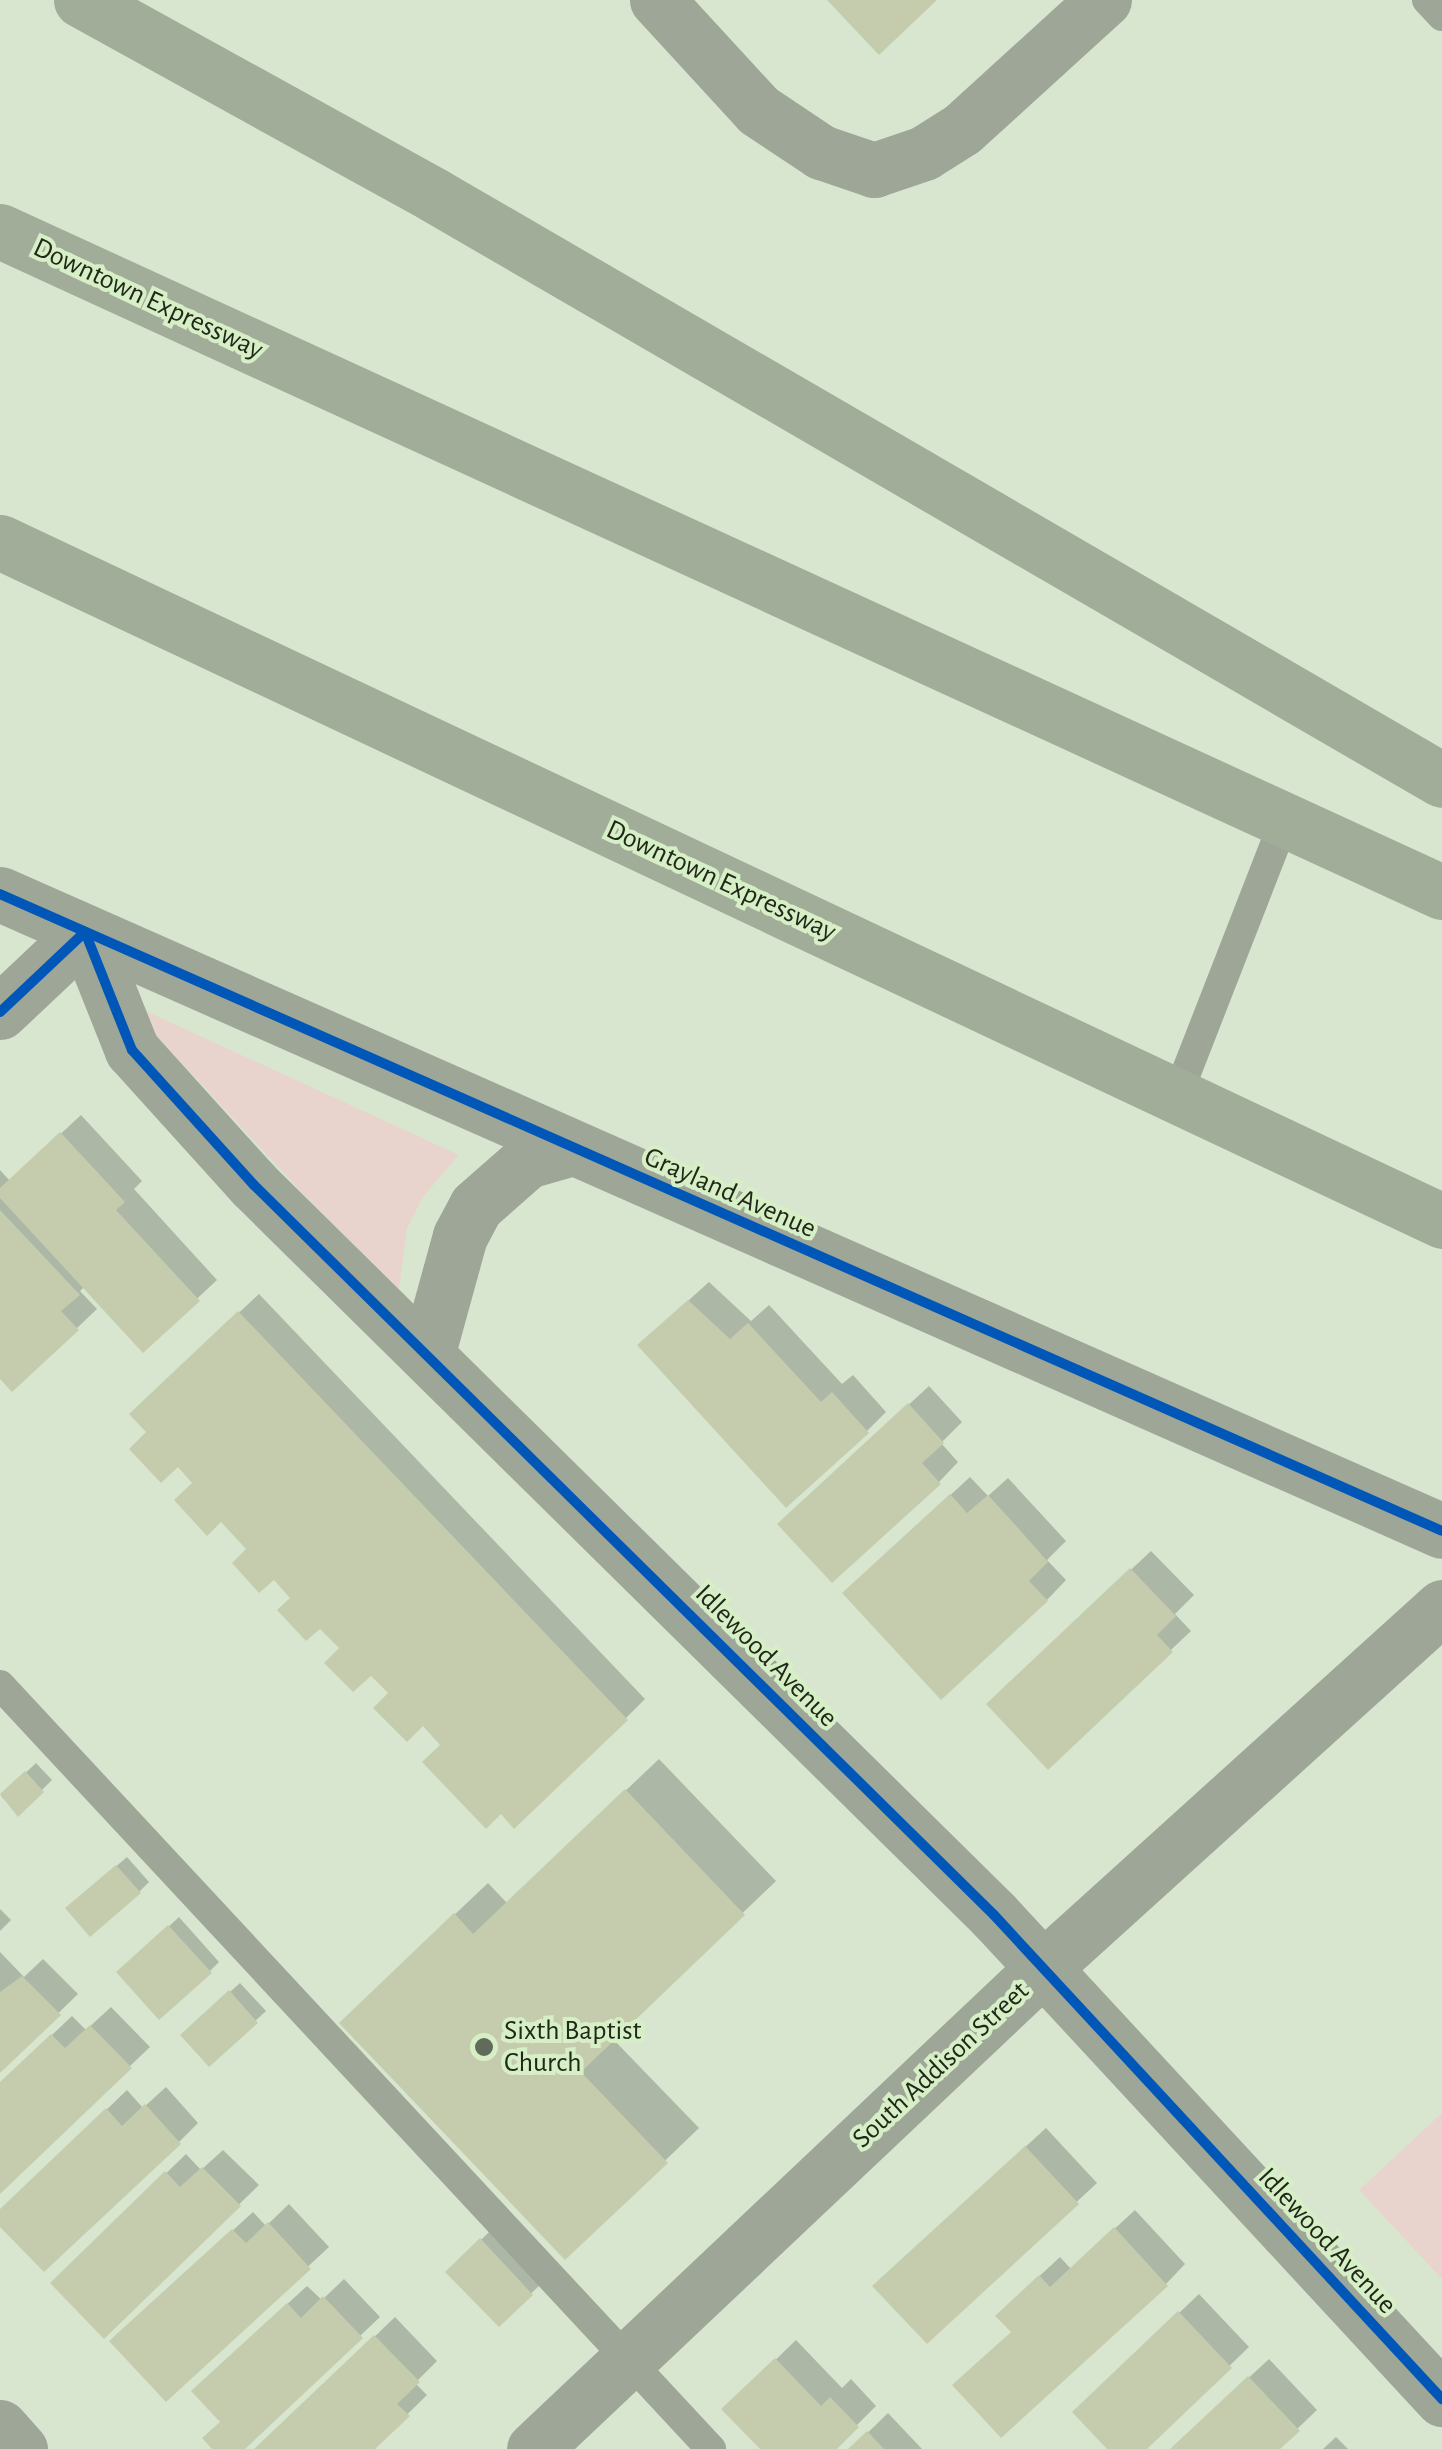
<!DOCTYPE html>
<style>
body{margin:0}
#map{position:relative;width:1442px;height:2449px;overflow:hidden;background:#d8e6cf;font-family:"Alegreya Sans",sans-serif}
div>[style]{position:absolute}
.green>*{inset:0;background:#e8d4cc}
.shadow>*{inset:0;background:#0003}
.building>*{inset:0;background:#c4ccad}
.service>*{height:30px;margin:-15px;padding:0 15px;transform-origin:15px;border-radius:15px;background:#9da697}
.minor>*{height:55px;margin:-27.5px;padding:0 27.5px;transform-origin:27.5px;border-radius:27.5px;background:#9da697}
.tertiary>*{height:55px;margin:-27.5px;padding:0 27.5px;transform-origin:27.5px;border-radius:27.5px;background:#9da697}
.motorway>*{height:55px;margin:-27.5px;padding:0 27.5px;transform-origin:27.5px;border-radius:27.5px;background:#a1ac99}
.cycleway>*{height:10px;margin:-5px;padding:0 5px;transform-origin:5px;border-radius:5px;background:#0057b8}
.dots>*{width:28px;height:28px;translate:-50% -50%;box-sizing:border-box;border:5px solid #d7efc6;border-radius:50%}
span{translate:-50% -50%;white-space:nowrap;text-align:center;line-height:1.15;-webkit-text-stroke:8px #d7efc6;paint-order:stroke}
.street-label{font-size:28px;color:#202919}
.poi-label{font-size:28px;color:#202919}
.left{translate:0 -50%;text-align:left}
</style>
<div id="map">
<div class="green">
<i style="clip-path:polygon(124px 1001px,459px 1155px,423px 1197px,407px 1229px,398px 1296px)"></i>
<i style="clip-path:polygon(1442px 2113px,1442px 2279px,1359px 2190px)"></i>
</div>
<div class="shadow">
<i style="clip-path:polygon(81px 1115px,142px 1181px,134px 1189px,217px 1280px,143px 1349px,85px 1286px,80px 1291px,97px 1309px,13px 1389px,0 1375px,0 1170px,10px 1181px)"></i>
<i style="clip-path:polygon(709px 1282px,751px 1321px,769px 1305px,842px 1384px,853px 1375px,886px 1412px,867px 1431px,660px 1326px)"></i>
<i style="clip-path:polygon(259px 1294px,645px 1699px,626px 1718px,443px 1744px,249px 1549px,150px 1432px,152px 1394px)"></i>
<i style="clip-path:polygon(929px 1386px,962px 1422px,941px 1443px,958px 1462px,939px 1482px,800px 1505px)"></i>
<i style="clip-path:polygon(970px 1477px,988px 1496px,1008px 1478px,1066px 1541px,1047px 1560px,1066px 1580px,1047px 1600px,865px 1574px)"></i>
<i style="clip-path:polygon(1151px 1551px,1194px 1595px,1175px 1614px,1191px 1631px,1048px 1766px,1009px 1684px)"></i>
<i style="clip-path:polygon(659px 1759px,776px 1881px,612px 2038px,699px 2128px,565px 2257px,375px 1990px,488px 1883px,507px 1903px)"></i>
<i style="clip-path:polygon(36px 1763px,52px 1780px,18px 1814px,1px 1796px)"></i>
<i style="clip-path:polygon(127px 1857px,149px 1882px,139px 1892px,78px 1899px)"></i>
<i style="clip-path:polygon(0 1909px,11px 1920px,0 1931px)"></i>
<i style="clip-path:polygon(179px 1917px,219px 1962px,210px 1971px,120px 1972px)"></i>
<i style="clip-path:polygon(0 1952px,24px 1977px,43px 1959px,78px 1994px,0 2070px)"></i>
<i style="clip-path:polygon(240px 1983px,266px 2011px,209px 2063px,193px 2025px)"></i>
<i style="clip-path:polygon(111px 2007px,150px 2047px,0 2190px,0 2084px,72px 2016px,86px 2030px)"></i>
<i style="clip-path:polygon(166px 2087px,198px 2123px,179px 2142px,0 2223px,0 2212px,127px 2090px,143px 2108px)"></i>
<i style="clip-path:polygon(1046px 2128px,1097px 2183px,927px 2341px,895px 2267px)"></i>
<i style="clip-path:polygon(223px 2150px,259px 2185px,104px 2335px,53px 2283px,186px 2154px,201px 2170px)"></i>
<i style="clip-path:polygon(289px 2204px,329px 2247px,166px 2398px,132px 2322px,253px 2212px,266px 2226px)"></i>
<i style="clip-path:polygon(1135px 2210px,1185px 2264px,1166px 2284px,1013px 2331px,1018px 2296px,1060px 2257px,1071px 2269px)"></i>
<i style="clip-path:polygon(491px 2230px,541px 2284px,499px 2324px,449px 2272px)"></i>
<i style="clip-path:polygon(344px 2279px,380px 2317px,241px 2449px,215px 2449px,223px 2421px,213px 2372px,307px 2286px,322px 2300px)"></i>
<i style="clip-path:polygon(1199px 2294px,1249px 2347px,1143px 2449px,1111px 2449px,1095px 2393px)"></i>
<i style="clip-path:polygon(395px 2317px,437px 2361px,415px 2383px,427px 2395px,372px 2449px,258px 2449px)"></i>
<i style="clip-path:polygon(796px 2340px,842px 2388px,851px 2379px,876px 2406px,833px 2449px,764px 2449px,725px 2409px)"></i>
<i style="clip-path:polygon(1269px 2359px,1317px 2410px,1276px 2449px,1172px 2449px)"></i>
<i style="clip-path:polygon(888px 2413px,922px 2449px,851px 2449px)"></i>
<i style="clip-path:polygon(1336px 2437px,1348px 2449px,1323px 2449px)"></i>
</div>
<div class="building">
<i style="clip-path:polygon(827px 0,937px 0,879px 55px)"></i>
<i style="clip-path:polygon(60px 1132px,125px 1202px,116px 1210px,200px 1301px,143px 1353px,0 1198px,0 1188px)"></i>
<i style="clip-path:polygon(0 1210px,80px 1295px,61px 1311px,79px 1330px,12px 1392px,0 1379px)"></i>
<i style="clip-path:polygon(688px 1300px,730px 1339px,748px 1323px,821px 1402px,832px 1392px,869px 1433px,786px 1508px,637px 1345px)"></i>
<i style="clip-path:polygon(238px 1311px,628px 1720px,514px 1829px,501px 1814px,486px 1829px,422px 1762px,440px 1745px,423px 1726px,407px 1742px,373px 1708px,388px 1693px,371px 1676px,353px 1692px,324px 1663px,339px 1648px,320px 1629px,306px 1641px,277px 1610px,290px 1598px,274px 1580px,259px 1593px,232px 1563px,246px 1549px,221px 1522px,207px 1536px,174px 1500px,192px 1483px,178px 1467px,161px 1483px,129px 1449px,146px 1432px,129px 1414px)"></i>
<i style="clip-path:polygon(908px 1403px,944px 1443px,922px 1463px,941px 1484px,832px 1583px,777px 1524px)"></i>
<i style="clip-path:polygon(950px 1494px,967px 1513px,988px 1495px,1018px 1528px,1048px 1562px,1029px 1581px,1048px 1601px,941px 1700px,842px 1593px)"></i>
<i style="clip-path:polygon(1130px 1568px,1176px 1616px,1157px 1635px,1173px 1652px,1048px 1770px,986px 1704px)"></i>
<i style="clip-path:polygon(25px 1771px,44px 1792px,18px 1817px,0 1794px)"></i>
<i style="clip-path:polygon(625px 1789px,745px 1915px,581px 2072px,668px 2163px,565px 2260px,339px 2023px,454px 1913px,473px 1934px)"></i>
<i style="clip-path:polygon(116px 1865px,141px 1893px,90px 1937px,65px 1908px)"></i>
<i style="clip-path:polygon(168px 1925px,212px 1973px,159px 2020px,116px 1972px)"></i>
<i style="clip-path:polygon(22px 1976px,61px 2015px,0 2073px,0 1992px)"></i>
<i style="clip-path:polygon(229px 1990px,258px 2023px,209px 2067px,180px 2035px)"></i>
<i style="clip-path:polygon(90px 2025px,132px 2068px,0 2194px,0 2082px,51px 2034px,65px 2048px)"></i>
<i style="clip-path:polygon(145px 2104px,181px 2144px,44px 2272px,0 2227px,0 2209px,106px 2108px,122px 2126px)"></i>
<i style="clip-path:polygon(1025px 2146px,1079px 2204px,927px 2344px,872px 2286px)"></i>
<i style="clip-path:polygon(202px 2167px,241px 2206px,104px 2339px,50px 2283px,165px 2171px,180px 2187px)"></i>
<i style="clip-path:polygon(268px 2222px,311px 2269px,166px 2402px,109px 2341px,232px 2229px,246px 2243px)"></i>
<i style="clip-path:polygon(1114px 2227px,1168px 2286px,1001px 2438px,952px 2385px,1011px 2332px,995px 2316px,1039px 2275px,1050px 2287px)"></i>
<i style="clip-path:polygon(480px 2238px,533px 2295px,499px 2327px,445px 2272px)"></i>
<i style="clip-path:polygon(323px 2296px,363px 2338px,245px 2449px,212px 2449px,202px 2438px,220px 2422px,191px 2391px,287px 2303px,301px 2318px)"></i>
<i style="clip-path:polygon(1178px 2311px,1232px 2368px,1147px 2449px,1107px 2449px,1072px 2412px)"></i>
<i style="clip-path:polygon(374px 2335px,420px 2382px,397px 2404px,410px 2416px,375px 2449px,254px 2449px)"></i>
<i style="clip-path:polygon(775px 2358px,821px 2406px,830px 2397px,859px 2427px,837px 2449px,760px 2449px,721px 2409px)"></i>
<i style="clip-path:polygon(1248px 2376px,1300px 2431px,1280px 2449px,1170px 2449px)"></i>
<i style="clip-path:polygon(867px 2431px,884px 2449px,848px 2449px)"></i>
</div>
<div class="service">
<i style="left:1427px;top:0;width:22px;rotate:47deg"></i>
<i style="left:1177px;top:1096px;width:297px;rotate:-68.7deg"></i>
<i style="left:0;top:1685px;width:1044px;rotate:47.06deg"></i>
</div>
<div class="minor">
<i style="left:657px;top:0;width:149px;rotate:47.4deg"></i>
<i style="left:758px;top:110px;width:76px;rotate:33.7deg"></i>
<i style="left:821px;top:152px;width:56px;rotate:18.8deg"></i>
<i style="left:874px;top:170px;width:53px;rotate:-18.8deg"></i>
<i style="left:924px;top:153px;width:45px;rotate:-32.3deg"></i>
<i style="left:962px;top:129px;width:192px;rotate:-42.3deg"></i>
<i style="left:0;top:1012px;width:117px;rotate:-43.3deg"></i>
<i style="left:85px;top:932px;width:127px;rotate:68.3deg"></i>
<i style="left:132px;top:1050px;width:182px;rotate:47.9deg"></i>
<i style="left:254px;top:1185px;width:1039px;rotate:44.61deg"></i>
<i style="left:994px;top:1915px;width:660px;rotate:47.21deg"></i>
<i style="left:428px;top:1352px;width:120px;rotate:-74.6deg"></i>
<i style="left:460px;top:1236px;width:34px;rotate:-62deg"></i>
<i style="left:476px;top:1206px;width:68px;rotate:-41.4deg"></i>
<i style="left:527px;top:1161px;width:47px;rotate:-16.1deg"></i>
<i style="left:0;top:2427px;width:30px;rotate:48deg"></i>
<i style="left:534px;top:2449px;width:700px;rotate:-43.38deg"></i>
<i style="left:1043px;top:1968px;width:538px;rotate:-42.14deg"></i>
</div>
<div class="tertiary">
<i style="left:0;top:894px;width:1576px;rotate:23.83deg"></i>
</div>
<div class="motorway">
<i style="left:81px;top:0;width:403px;rotate:28.9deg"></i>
<i style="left:434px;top:195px;width:1165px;rotate:30.13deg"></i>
<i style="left:0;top:231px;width:1586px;rotate:24.63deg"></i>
<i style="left:0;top:542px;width:1594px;rotate:25.21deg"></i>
</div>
<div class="cycleway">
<i style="left:0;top:894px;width:1576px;rotate:23.83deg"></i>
<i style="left:0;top:1012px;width:117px;rotate:-43.3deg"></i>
<i style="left:85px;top:932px;width:127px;rotate:68.3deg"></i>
<i style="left:132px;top:1050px;width:182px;rotate:47.9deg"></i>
<i style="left:254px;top:1185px;width:1039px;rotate:44.61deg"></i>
<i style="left:994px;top:1915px;width:660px;rotate:47.21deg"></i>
</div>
<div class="dots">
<i style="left:484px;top:2047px;background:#606b59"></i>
</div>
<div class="street-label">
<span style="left:148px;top:299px;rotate:25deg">Downtown Expressway</span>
<span style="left:721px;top:881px;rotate:25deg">Downtown Expressway</span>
<span style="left:730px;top:1193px;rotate:24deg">Grayland Avenue</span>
<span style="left:766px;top:1656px;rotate:45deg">Idlewood Avenue</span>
<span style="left:941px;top:2065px;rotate:-43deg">South Addison Street</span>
<span style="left:1327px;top:2241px;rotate:47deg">Idlewood Avenue</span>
</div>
<div class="poi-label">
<span class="left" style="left:504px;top:2047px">Sixth Baptist<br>Church</span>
</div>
</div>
